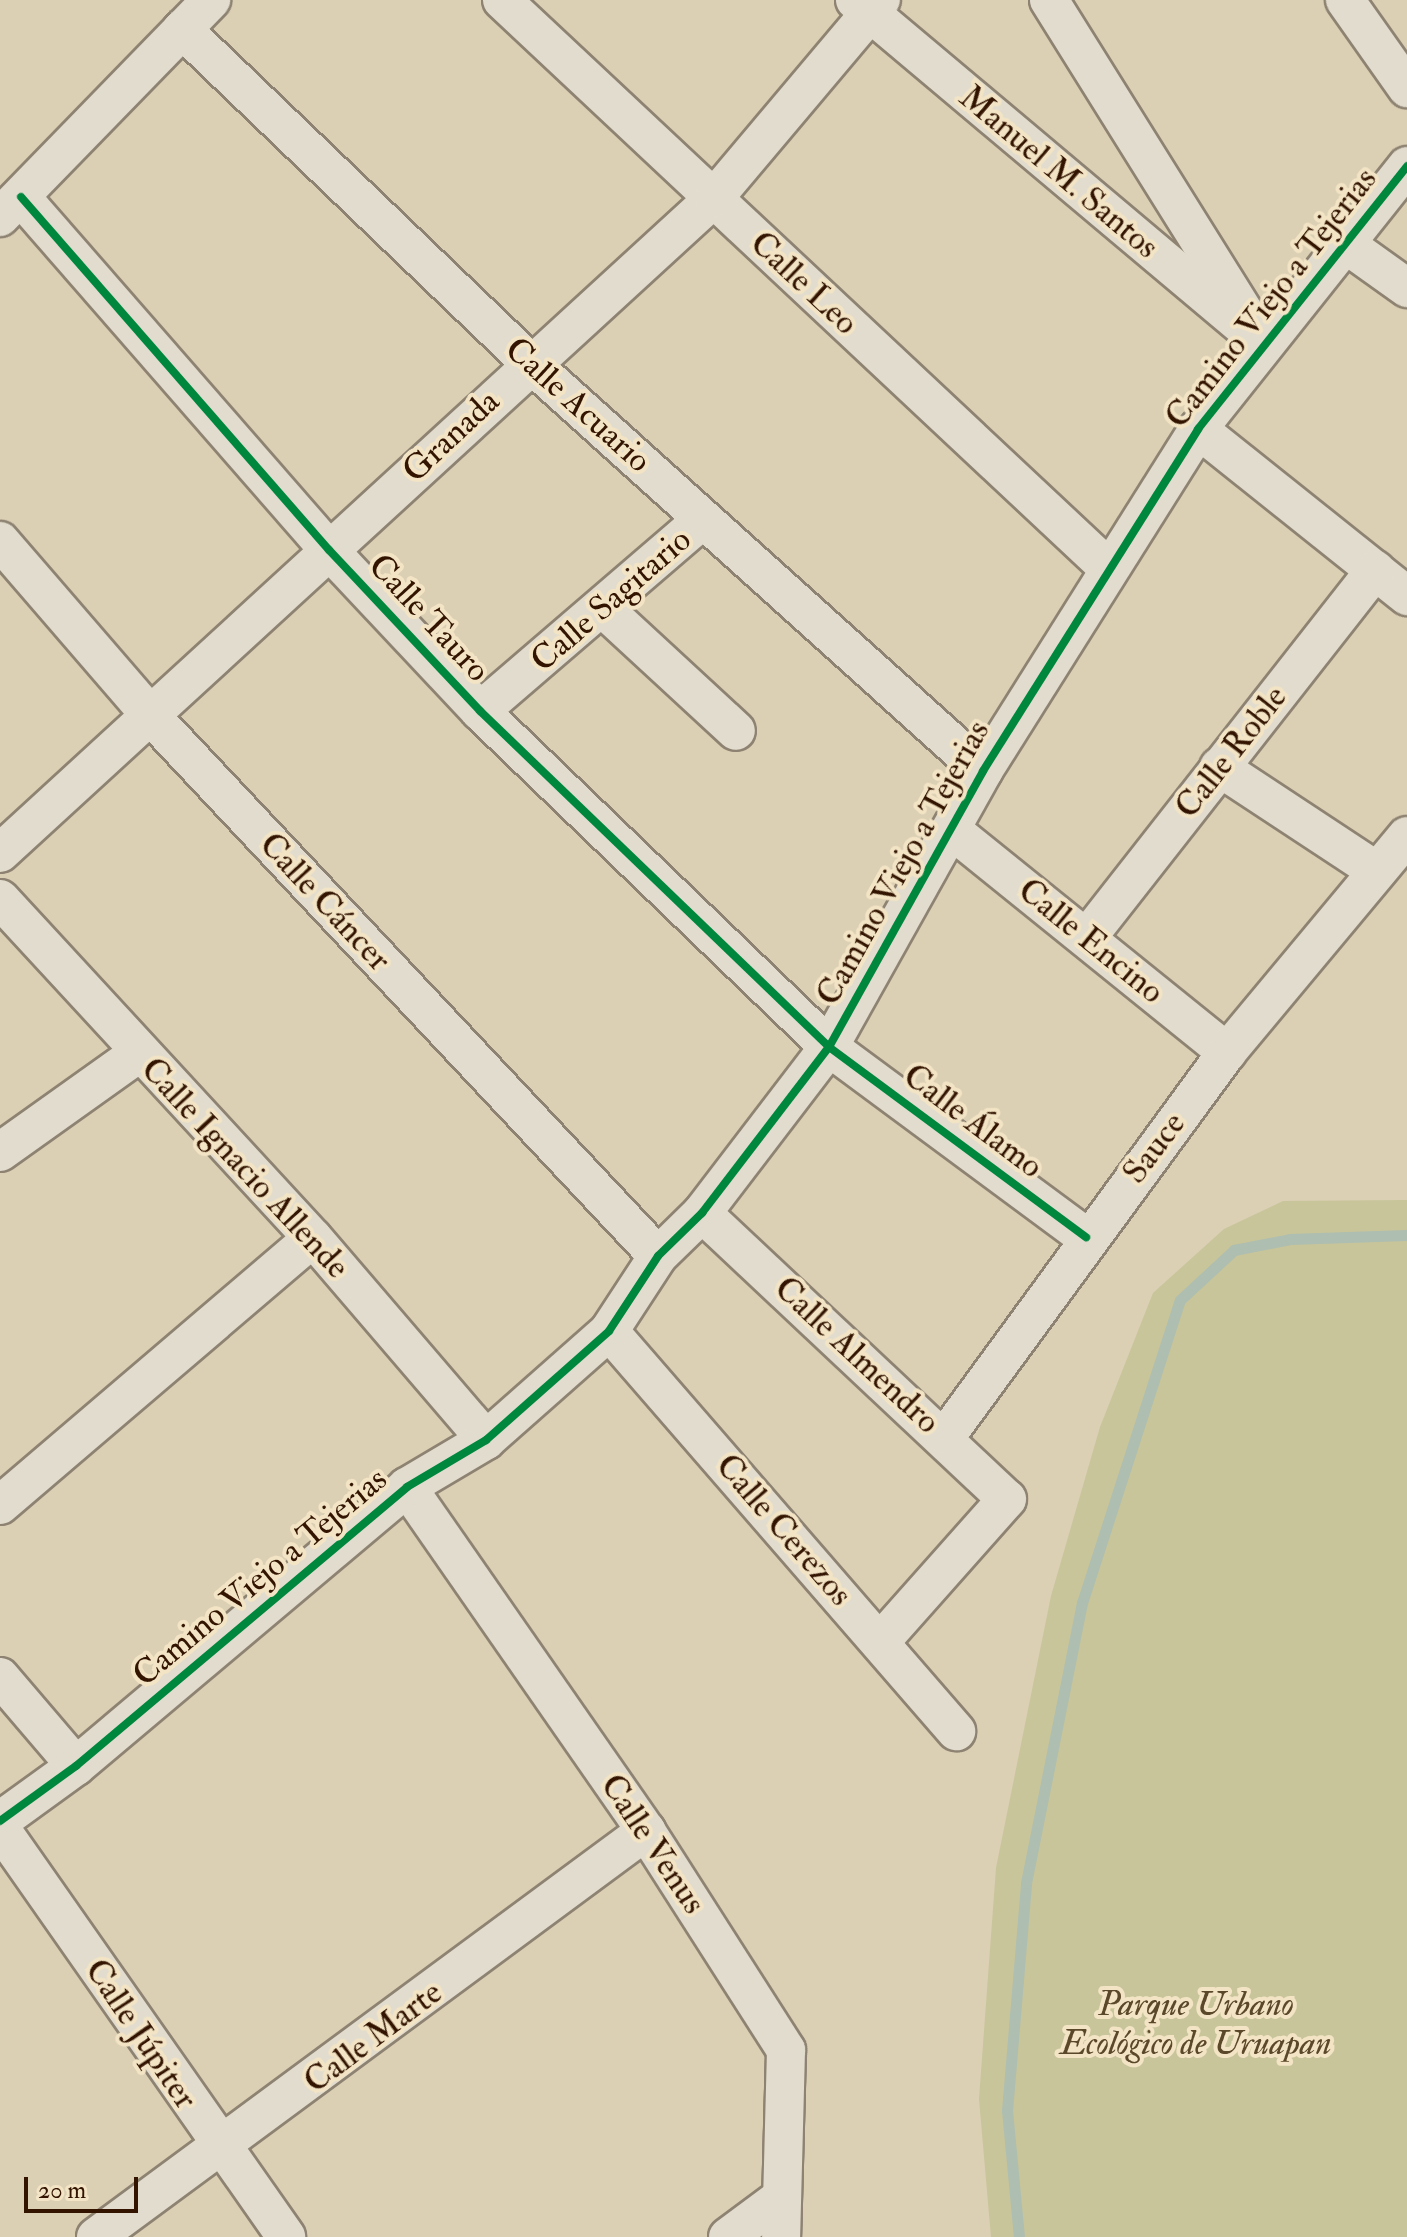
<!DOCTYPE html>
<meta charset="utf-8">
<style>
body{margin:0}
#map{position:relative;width:1407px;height:2237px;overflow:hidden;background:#dbcfb4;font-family:"IM FELL Double Pica",serif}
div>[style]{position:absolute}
.green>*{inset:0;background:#c8c59a}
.stream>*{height:11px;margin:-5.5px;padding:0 5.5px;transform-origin:5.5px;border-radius:5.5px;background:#aebeb0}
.roads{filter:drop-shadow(2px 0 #8e8372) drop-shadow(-2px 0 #8e8372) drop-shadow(0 2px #8e8372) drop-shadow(0 -2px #8e8372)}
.minor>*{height:38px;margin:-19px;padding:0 19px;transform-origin:19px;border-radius:19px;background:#e2dcce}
.cycleway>*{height:8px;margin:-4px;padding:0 4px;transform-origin:4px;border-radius:4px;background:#00873e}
span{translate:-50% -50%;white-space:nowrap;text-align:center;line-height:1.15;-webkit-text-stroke:8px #f2e4c4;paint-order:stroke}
.street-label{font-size:34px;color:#331401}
.park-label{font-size:34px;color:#5b4729;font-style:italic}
.scale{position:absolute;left:24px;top:2177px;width:114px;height:36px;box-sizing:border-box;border:4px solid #331401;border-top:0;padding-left:10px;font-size:24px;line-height:28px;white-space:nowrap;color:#331401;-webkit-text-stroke:6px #f2e4c4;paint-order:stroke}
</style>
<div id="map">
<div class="green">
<i style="clip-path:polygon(1407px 1200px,1407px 2237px,991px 2237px,979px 2099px,996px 1868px,1051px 1596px,1100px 1427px,1153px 1293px,1224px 1229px,1283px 1201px)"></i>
</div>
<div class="stream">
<i style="left:1019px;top:2237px;width:127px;rotate:-95.4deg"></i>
<i style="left:1007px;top:2111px;width:229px;rotate:-85.2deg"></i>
<i style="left:1026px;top:1883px;width:286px;rotate:-78.7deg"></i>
<i style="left:1082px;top:1603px;width:318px;rotate:-72.1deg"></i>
<i style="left:1180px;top:1300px;width:74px;rotate:-42.8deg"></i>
<i style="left:1234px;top:1250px;width:57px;rotate:-11.1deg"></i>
<i style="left:1290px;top:1239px;width:117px;rotate:-2deg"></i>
</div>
<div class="roads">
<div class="minor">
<i style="left:502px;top:0;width:828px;rotate:43.14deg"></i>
<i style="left:855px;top:0;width:534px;rotate:40.07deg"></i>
<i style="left:1049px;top:0;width:370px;rotate:58deg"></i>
<i style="left:1345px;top:0;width:108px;rotate:54.8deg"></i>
<i style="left:182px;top:29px;width:481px;rotate:43.8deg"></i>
<i style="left:529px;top:362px;width:611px;rotate:42.02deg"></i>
<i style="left:21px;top:197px;width:468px;rotate:48.9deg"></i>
<i style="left:329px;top:550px;width:221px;rotate:46.8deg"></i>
<i style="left:480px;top:711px;width:484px;rotate:43.9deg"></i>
<i style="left:829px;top:1047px;width:320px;rotate:36.5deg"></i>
<i style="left:0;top:217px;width:303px;rotate:-45.8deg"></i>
<i style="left:1347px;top:245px;width:74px;rotate:35.6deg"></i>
<i style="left:1198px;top:429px;width:268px;rotate:38.6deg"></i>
<i style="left:0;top:541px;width:230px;rotate:49.2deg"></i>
<i style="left:150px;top:715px;width:742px;rotate:46.8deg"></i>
<i style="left:605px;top:610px;width:178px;rotate:42.7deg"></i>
<i style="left:480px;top:711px;width:294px;rotate:-40.7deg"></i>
<i style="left:1219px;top:767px;width:189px;rotate:33.4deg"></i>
<i style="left:954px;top:832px;width:351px;rotate:38.9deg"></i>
<i style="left:0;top:853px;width:969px;rotate:-42.53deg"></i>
<i style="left:714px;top:198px;width:259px;rotate:-49.9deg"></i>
<i style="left:0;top:899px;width:461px;rotate:47.3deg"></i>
<i style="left:313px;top:1238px;width:266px;rotate:49.4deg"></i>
<i style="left:1089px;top:935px;width:464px;rotate:-51.9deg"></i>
<i style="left:0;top:1152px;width:171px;rotate:-35.5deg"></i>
<i style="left:702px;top:1213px;width:418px;rotate:43.2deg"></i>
<i style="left:1007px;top:1499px;width:188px;rotate:131.6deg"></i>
<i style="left:609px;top:1331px;width:530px;rotate:49.06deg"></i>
<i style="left:946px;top:1436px;width:476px;rotate:-53.8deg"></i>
<i style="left:1227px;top:1052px;width:281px;rotate:-50.2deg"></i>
<i style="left:407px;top:1487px;width:419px;rotate:55.2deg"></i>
<i style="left:646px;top:1831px;width:260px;rotate:57.4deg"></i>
<i style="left:786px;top:2050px;width:187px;rotate:91.5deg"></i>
<i style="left:0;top:1505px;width:411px;rotate:-40.5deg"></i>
<i style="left:0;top:1677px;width:117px;rotate:49.5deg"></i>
<i style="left:0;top:1821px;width:94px;rotate:-35.9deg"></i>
<i style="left:76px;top:1766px;width:433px;rotate:-40.1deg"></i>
<i style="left:407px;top:1487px;width:92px;rotate:-30.7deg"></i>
<i style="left:486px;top:1440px;width:164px;rotate:-41.5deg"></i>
<i style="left:609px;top:1331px;width:90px;rotate:-56.8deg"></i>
<i style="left:658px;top:1256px;width:62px;rotate:-44.3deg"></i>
<i style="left:702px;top:1213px;width:209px;rotate:-52.6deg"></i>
<i style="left:829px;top:1047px;width:316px;rotate:-60.8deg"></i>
<i style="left:983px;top:771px;width:404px;rotate:-57.8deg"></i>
<i style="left:1198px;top:429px;width:336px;rotate:-51.5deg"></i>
<i style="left:0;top:1828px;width:499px;rotate:55deg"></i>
<i style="left:96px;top:2237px;width:684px;rotate:-36.43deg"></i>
<i style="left:728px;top:2237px;width:67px;rotate:-36.5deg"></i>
</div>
</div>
<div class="cycleway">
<i style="left:21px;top:197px;width:468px;rotate:48.9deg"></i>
<i style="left:329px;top:550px;width:221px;rotate:46.8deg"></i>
<i style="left:480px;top:711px;width:484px;rotate:43.9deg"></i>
<i style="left:829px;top:1047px;width:320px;rotate:36.5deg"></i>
<i style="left:0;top:1821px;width:94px;rotate:-35.9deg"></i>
<i style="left:76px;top:1766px;width:433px;rotate:-40.1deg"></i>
<i style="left:407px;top:1487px;width:92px;rotate:-30.7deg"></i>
<i style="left:486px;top:1440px;width:164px;rotate:-41.5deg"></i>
<i style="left:609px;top:1331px;width:90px;rotate:-56.8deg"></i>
<i style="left:658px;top:1256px;width:62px;rotate:-44.3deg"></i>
<i style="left:702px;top:1213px;width:209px;rotate:-52.6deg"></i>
<i style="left:829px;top:1047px;width:316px;rotate:-60.8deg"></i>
<i style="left:983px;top:771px;width:404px;rotate:-57.8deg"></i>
<i style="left:1198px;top:429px;width:336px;rotate:-51.5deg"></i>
</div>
<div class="street-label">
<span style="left:1059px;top:172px;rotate:40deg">Manuel M. Santos</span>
<span style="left:804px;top:283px;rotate:43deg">Calle Leo</span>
<span style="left:1271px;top:298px;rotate:-52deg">Camino Viejo a Tejerias</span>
<span style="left:578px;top:405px;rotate:42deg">Calle Acuario</span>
<span style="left:451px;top:436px;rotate:-43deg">Granada</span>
<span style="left:611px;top:600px;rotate:-41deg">Calle Sagitario</span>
<span style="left:429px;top:618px;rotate:47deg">Calle Tauro</span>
<span style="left:1231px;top:752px;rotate:-52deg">Calle Roble</span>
<span style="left:903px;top:863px;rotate:-61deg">Camino Viejo a Tejerias</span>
<span style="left:325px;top:902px;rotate:47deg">Calle Cáncer</span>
<span style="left:1091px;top:941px;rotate:39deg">Calle Encino</span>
<span style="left:973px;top:1121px;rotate:37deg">Calle Álamo</span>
<span style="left:1154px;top:1148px;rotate:-53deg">Sauce</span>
<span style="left:245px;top:1168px;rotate:47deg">Calle Ignacio Allende</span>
<span style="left:857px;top:1355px;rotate:43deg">Calle Almendro</span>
<span style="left:784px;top:1530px;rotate:49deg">Calle Cerezos</span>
<span style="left:260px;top:1577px;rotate:-40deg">Camino Viejo a Tejerias</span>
<span style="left:653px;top:1844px;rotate:56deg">Calle Venus</span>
<span style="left:141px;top:2034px;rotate:56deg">Calle Júpiter</span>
<span style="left:373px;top:2037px;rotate:-37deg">Calle Marte</span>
</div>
<div class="park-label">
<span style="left:1196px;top:2024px">Parque Urbano<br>Ecológico de Uruapan</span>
</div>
<div class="scale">20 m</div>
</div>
